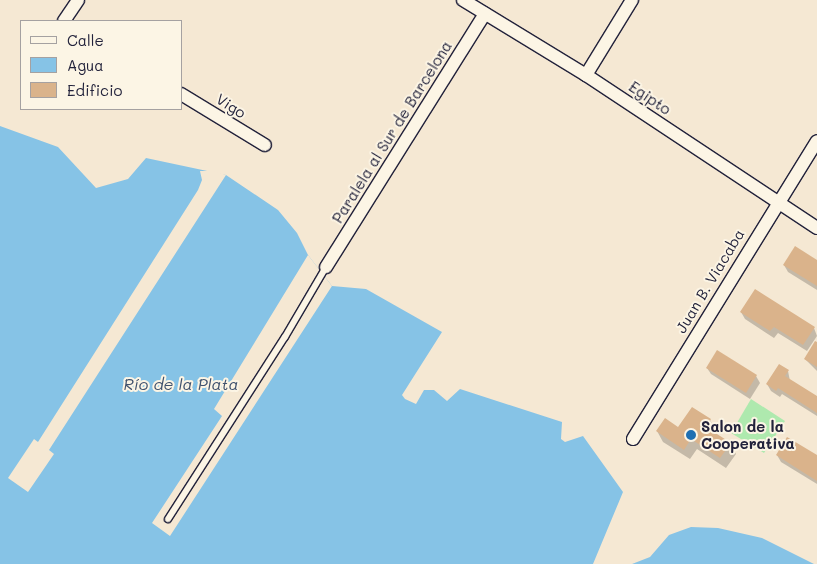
<!DOCTYPE html>
<meta charset="utf-8">
<style>
body{margin:0}
#map{position:relative;width:817px;height:564px;overflow:hidden;background:#f5e8d3;font-family:Mali,sans-serif}
div>[style]{position:absolute}
.green>*{inset:0;background:#aee9ae}
.water>*{inset:0;background:#86c3e6}
.pier>*{inset:0;background:#f5e8d3}
.shadow>*{inset:0;background:#0003}
.building>*{inset:0;background:#dab38b}
.roads{filter:drop-shadow(1px 0 #22223b) drop-shadow(-1px 0 #22223b) drop-shadow(0 1px #22223b) drop-shadow(0 -1px #22223b)}
.lane>*{height:6px;margin:-3px;padding:0 3px;transform-origin:3px;border-radius:3px;background:#fcf5e5}
.street>*{height:12px;margin:-6px;padding:0 6px;transform-origin:6px;border-radius:6px;background:#fcf5e5}
.dots>*{width:14px;height:14px;translate:-50% -50%;box-sizing:border-box;border:2px solid #fcf5e5;border-radius:50%}
span{translate:-50% -50%;white-space:nowrap;text-align:center;line-height:1.15;-webkit-text-stroke:4px #fcf5e5;paint-order:stroke}
.street-label{font-size:15px;color:#22223b}
.poi-label{font-size:15px;color:#22223b;font-weight:700}
.left{translate:0 -50%;text-align:left}
.water-label{font-size:16px;color:#40526e;font-style:italic}
.legend{position:absolute;left:20px;top:20px;width:162px;height:90px;box-sizing:border-box;background:#fcf5e5;border:1px solid #a5a1a1;margin:0;padding:6px 9px;list-style:none;font-size:15px;color:#22223b}
.legend li{display:flex;align-items:center;gap:10px;height:25px}
.legend b{width:25px;border:1px solid #a5a1a1}
</style>
<div id="map">
<div class="green">
<i style="clip-path:polygon(751px 399px,785px 421px,764px 453px,731px 433px)"></i>
</div>
<div class="water">
<i style="clip-path:polygon(0 126px,58px 147px,96px 188px,128px 179px,146px 158px,226px 175px,278px 210px,297px 233px,308px 255px,332px 286px,366px 289px,442px 332px,402px 395px,405px 399px,416px 404px,424px 390px,434px 390px,447px 401px,460px 389px,562px 422px,561px 439px,565px 442px,583px 436px,623px 492px,593px 564px,0 564px)"></i>
<i style="clip-path:polygon(691px 527px,718px 528px,762px 538px,814px 564px,632px 564px,650px 557px,669px 535px)"></i>
</div>
<div class="pier">
<i style="clip-path:polygon(200px 171px,214px 171px,226px 175px,49px 450px,54px 454px,28px 492px,8px 478px,34px 439px,38px 442px,198px 190px,202px 180px)"></i>
<i style="clip-path:polygon(308px 255px,332px 286px,170px 536px,152px 523px,222px 416px,214px 409px)"></i>
</div>
<div class="shadow">
<i style="clip-path:polygon(817px 262px,817px 290px,788px 272px,784px 265px)"></i>
<i style="clip-path:polygon(741px 312px,814px 328px,817px 336px,807px 351px,778px 333px,774px 338px,745px 319px)"></i>
<i style="clip-path:polygon(817px 343px,817px 371px,805px 359px)"></i>
<i style="clip-path:polygon(707px 368px,756px 376px,760px 383px,750px 399px,711px 374px)"></i>
<i style="clip-path:polygon(788px 371px,790px 381px,817px 398px,817px 416px,782px 394px,780px 397px,771px 391px,767px 384px)"></i>
<i style="clip-path:polygon(692px 408px,710px 420px,716px 431px,714px 433px,730px 443px,736px 454px,726px 468px,697px 449px,690px 459px,663px 442px,657px 431px,679px 429px)"></i>
<i style="clip-path:polygon(777px 455px,817px 457px,817px 484px,781px 462px)"></i>
</div>
<div class="building">
<i style="clip-path:polygon(795px 246px,817px 260px,817px 286px,783px 265px)"></i>
<i style="clip-path:polygon(755px 289px,815px 327px,803px 345px,774px 327px,770px 331px,740px 312px)"></i>
<i style="clip-path:polygon(815px 341px,817px 342px,817px 367px,804px 359px)"></i>
<i style="clip-path:polygon(717px 350px,757px 375px,746px 393px,706px 368px)"></i>
<i style="clip-path:polygon(779px 364px,789px 370px,785px 376px,817px 396px,817px 413px,778px 388px,776px 391px,766px 384px)"></i>
<i style="clip-path:polygon(692px 407px,711px 419px,706px 427px,731px 443px,720px 458px,691px 439px,684px 450px,656px 431px,665px 418px,678px 427px)"></i>
<i style="clip-path:polygon(787px 437px,817px 455px,817px 481px,776px 455px)"></i>
</div>
<div class="roads">
<div class="lane">
<i style="left:168px;top:519px;width:216px;rotate:-57.3deg"></i>
<i style="left:285px;top:337px;width:81px;rotate:-59.6deg"></i>
</div>
<div class="street">
<i style="left:463px;top:0;width:144px;rotate:31.4deg"></i>
<i style="left:586px;top:75px;width:277px;rotate:33.5deg"></i>
<i style="left:64px;top:21px;width:25px;rotate:-56deg"></i>
<i style="left:586px;top:75px;width:88px;rotate:-58.5deg"></i>
<i style="left:181px;top:94px;width:98px;rotate:31.3deg"></i>
<i style="left:326px;top:267px;width:299px;rotate:-57.9deg"></i>
<i style="left:633px;top:439px;width:350px;rotate:-58.3deg"></i>
</div>
</div>
<div class="dots">
<i style="left:691px;top:435px;background:#1f6fb2"></i>
</div>
<div class="street-label">
<span style="left:650px;top:98px;rotate:34deg">Egipto</span>
<span style="left:231px;top:106px;rotate:32deg">Vigo</span>
<span style="left:392px;top:132px;rotate:-58deg">Paralela al Sur de Barcelona</span>
<span style="left:710px;top:281px;rotate:-59deg">Juan B. Viacaba</span>
</div>
<div class="poi-label">
<span class="left" style="left:701px;top:435px">Salon de la<br>Cooperativa</span>
</div>
<div class="water-label">
<span style="left:181px;top:384px">Río de la Plata</span>
</div>
<ul class="legend">
<li><b style="height:6px;background:#fcf5e5"></b>Calle</li>
<li><b style="height:14px;background:#86c3e6"></b>Agua</li>
<li><b style="height:14px;background:#dab38b"></b>Edificio</li>
</ul>
</div>
